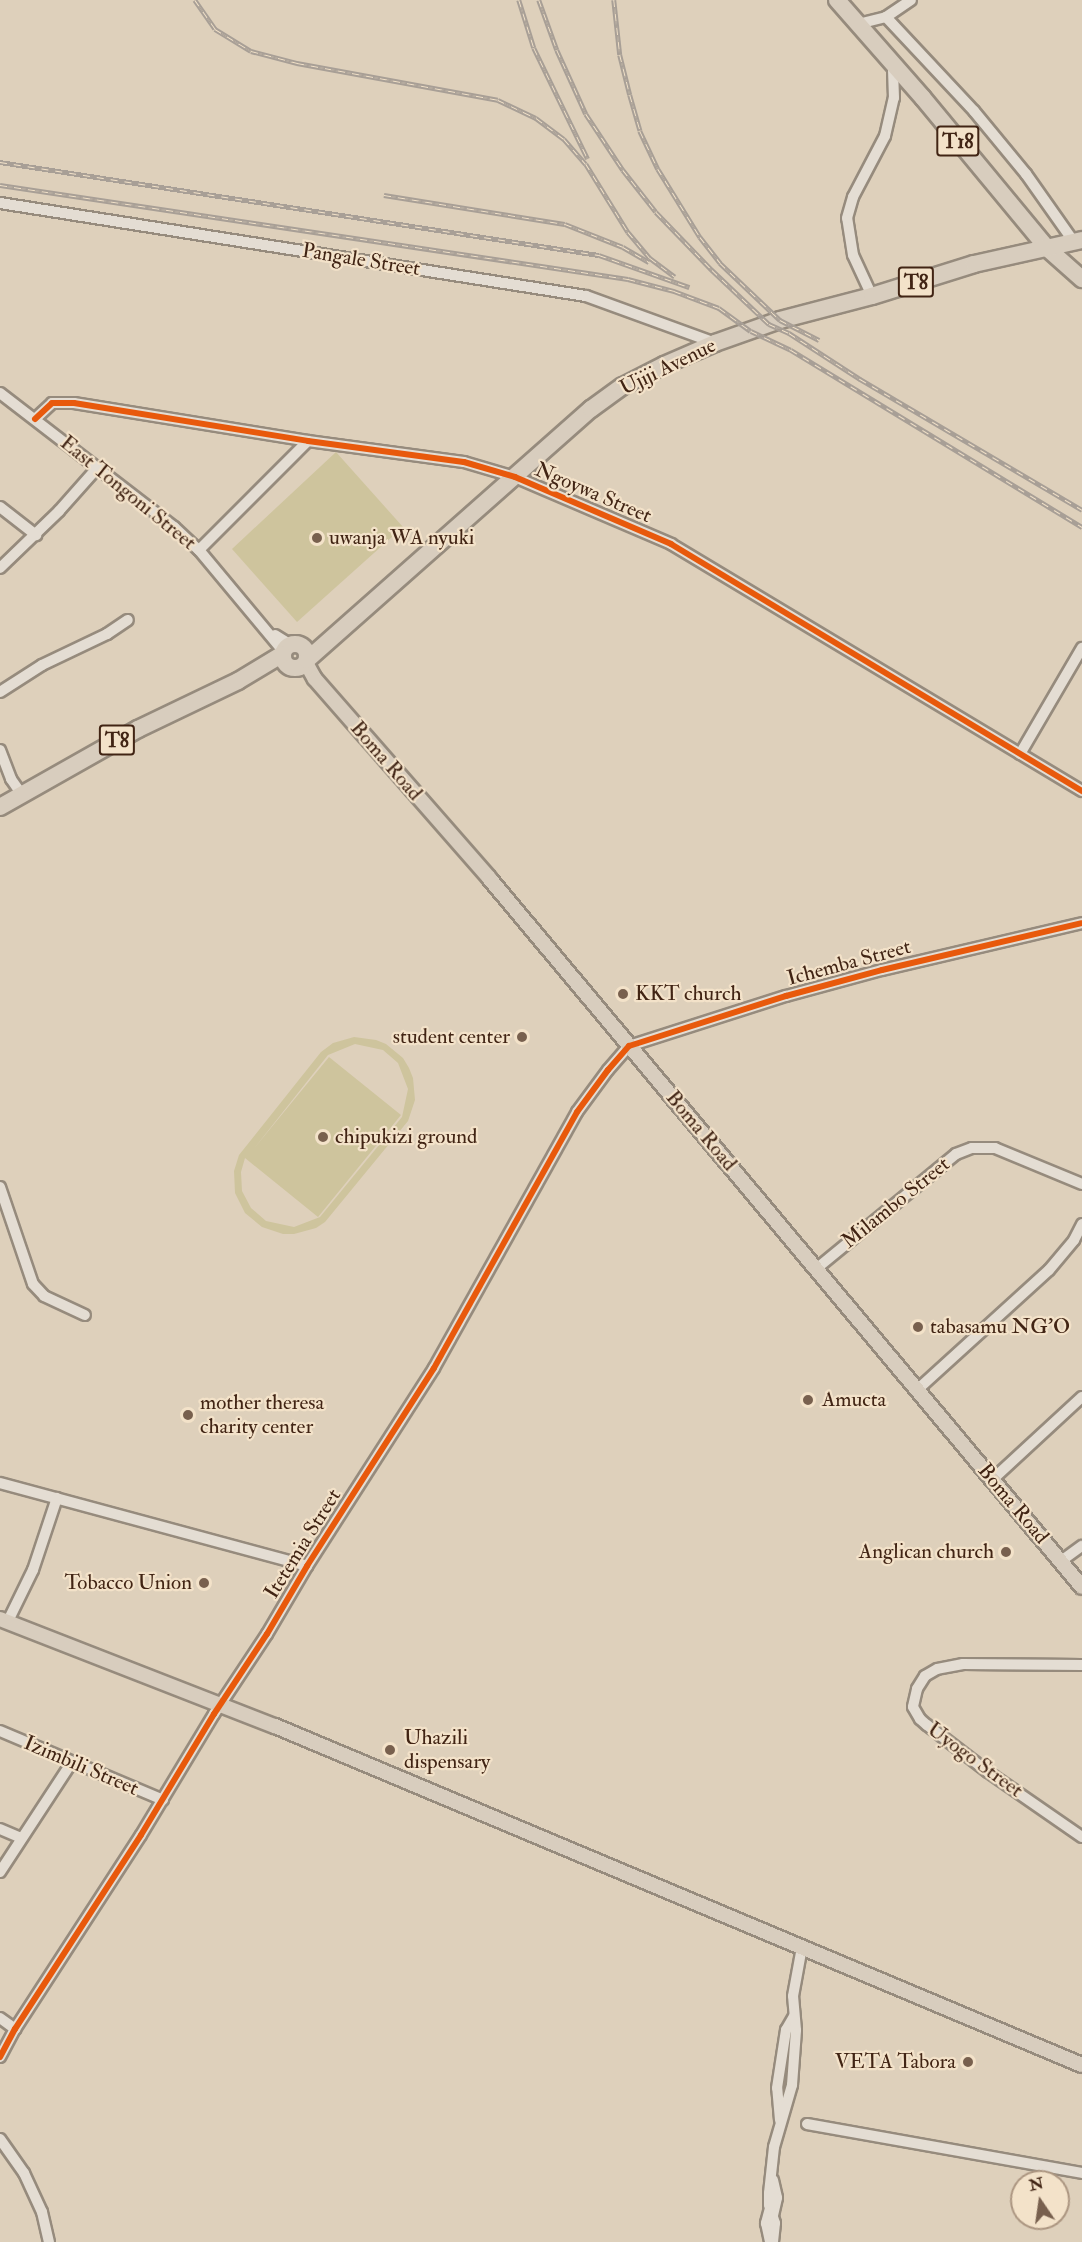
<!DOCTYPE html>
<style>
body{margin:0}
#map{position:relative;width:1082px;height:2242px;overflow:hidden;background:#ded0bb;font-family:"IM FELL Double Pica",serif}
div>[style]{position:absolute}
.green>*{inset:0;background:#cec49d}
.roads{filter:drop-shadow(2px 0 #968b7d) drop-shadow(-2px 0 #968b7d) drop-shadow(0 2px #968b7d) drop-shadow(0 -2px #968b7d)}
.minor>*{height:10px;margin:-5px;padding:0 5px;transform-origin:5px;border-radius:5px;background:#e4ddd3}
.major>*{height:14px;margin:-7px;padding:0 7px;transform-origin:7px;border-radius:7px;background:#d8cdbe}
.highway>*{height:16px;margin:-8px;padding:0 8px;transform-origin:8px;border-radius:8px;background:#d8cdbe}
.highway>.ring{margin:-8px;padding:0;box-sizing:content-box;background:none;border:16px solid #d8cdbe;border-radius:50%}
.rail>*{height:4.5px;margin-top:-2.25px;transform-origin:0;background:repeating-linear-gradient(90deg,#f3e2c9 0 7px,#a89f96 0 14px);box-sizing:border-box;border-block:2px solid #a89f96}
.cycleway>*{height:6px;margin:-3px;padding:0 3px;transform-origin:3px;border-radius:3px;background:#e8590c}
.dots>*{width:16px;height:16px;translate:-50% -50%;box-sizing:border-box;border:3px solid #f3e2c9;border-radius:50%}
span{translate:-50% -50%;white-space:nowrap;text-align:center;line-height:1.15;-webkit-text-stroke:4.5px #f3e2c9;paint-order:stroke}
.shield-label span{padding:2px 4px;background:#f3e2c9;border:2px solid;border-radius:4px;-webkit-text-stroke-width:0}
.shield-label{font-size:20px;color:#412414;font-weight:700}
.street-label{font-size:21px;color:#412414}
.poi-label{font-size:21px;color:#412414}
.left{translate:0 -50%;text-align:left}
.right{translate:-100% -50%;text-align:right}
.north{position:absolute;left:1010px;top:2170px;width:60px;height:60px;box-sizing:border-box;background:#f3e2c9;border:2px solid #ac9681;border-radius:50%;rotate:347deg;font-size:16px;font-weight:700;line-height:24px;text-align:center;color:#412414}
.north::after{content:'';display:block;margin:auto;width:21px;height:27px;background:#78604e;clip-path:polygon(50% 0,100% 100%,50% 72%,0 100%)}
</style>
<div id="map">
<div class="green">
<i style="clip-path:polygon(336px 452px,403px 527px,297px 622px,232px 549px)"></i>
<i style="clip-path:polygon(evenodd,354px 1037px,376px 1040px,386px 1044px,403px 1058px,409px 1068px,413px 1078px,415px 1100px,408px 1121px,325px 1222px,316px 1228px,294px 1234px,283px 1234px,262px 1227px,245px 1213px,235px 1193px,234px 1171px,239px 1155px,321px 1052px,333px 1043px,354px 1037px,355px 1044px,383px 1050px,398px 1063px,408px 1089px,402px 1117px,320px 1217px,294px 1227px,266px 1221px,251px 1208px,242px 1191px,241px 1172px,245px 1158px,318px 1217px,401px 1115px,329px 1057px,252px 1151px,328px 1055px,355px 1044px)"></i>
</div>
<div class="roads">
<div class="minor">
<i style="left:886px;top:17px;width:129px;rotate:46.9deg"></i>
<i style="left:974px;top:111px;width:82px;rotate:50.5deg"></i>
<i style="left:1026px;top:174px;width:83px;rotate:54.8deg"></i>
<i style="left:858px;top:24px;width:29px;rotate:-14deg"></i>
<i style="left:886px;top:17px;width:30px;rotate:-34deg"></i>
<i style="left:0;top:203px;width:593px;rotate:9.02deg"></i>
<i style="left:586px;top:296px;width:137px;rotate:20deg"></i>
<i style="left:872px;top:296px;width:45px;rotate:-114.9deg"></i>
<i style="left:853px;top:255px;width:37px;rotate:-99deg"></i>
<i style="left:847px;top:218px;width:22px;rotate:-74deg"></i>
<i style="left:853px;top:197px;width:69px;rotate:-62.3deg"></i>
<i style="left:885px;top:136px;width:39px;rotate:-77deg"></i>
<i style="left:894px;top:98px;width:32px;rotate:-92deg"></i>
<i style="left:0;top:393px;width:220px;rotate:37.6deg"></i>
<i style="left:174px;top:527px;width:34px;rotate:43deg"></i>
<i style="left:199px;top:550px;width:133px;rotate:50.2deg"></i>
<i style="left:35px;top:419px;width:23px;rotate:-43deg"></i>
<i style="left:52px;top:403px;width:22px"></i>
<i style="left:74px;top:403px;width:237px;rotate:9.2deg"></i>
<i style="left:308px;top:441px;width:157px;rotate:7.7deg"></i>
<i style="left:464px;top:462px;width:53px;rotate:16.4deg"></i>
<i style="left:515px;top:477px;width:170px;rotate:23.2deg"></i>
<i style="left:671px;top:544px;width:480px;rotate:31deg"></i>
<i style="left:0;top:507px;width:46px;rotate:37.9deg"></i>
<i style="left:199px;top:550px;width:154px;rotate:-45deg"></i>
<i style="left:0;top:568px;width:82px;rotate:-44deg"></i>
<i style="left:59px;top:511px;width:59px;rotate:-48.4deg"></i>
<i style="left:275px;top:635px;width:19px;rotate:32deg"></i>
<i style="left:0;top:692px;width:50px;rotate:-32.7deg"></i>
<i style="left:42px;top:665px;width:72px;rotate:-25.5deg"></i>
<i style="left:107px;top:634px;width:25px;rotate:-34deg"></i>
<i style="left:0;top:750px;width:31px;rotate:69deg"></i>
<i style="left:11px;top:779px;width:19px;rotate:55deg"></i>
<i style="left:1020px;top:754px;width:123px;rotate:-59.7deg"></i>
<i style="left:0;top:1187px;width:102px;rotate:71.2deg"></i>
<i style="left:33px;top:1284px;width:16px;rotate:47deg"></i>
<i style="left:44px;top:1296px;width:45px;rotate:24.9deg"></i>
<i style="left:816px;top:1269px;width:181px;rotate:-39.4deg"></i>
<i style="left:956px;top:1154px;width:17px;rotate:-21deg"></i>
<i style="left:972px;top:1148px;width:23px"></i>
<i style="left:995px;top:1148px;width:94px;rotate:22.5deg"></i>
<i style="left:917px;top:1390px;width:178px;rotate:-42.3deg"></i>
<i style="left:1049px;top:1270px;width:39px;rotate:-50deg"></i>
<i style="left:1074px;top:1240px;width:18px;rotate:-63deg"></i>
<i style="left:993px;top:1479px;width:121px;rotate:-42.7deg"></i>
<i style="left:0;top:1483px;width:318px;rotate:15.1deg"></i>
<i style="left:1061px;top:1561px;width:26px;rotate:-36deg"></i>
<i style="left:8px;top:1621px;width:57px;rotate:-63.9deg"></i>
<i style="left:33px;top:1570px;width:76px;rotate:-71.6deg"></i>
<i style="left:1082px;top:1665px;width:119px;rotate:-179.5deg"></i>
<i style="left:963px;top:1664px;width:26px;rotate:169deg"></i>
<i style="left:937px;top:1669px;width:14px;rotate:150deg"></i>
<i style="left:925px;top:1676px;width:15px;rotate:122deg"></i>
<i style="left:917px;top:1689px;width:18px;rotate:103deg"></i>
<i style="left:913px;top:1707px;width:14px;rotate:60deg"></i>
<i style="left:920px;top:1719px;width:9px;rotate:41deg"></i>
<i style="left:927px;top:1725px;width:77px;rotate:37.6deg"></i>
<i style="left:988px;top:1772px;width:114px;rotate:34.7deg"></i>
<i style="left:0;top:1731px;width:177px;rotate:22.9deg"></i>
<i style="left:0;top:1829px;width:23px;rotate:23deg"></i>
<i style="left:0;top:1872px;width:131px;rotate:-56.8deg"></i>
<i style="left:0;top:2018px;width:19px;rotate:36deg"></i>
<i style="left:0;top:2057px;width:32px;rotate:-62deg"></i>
<i style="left:15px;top:2029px;width:231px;rotate:-57deg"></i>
<i style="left:141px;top:1835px;width:141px;rotate:-58.9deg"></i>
<i style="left:214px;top:1714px;width:96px;rotate:-56.5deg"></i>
<i style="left:267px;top:1634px;width:79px;rotate:-59.5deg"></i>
<i style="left:307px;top:1566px;width:235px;rotate:-57.3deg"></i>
<i style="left:434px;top:1368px;width:293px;rotate:-60.8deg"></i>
<i style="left:577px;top:1112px;width:52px;rotate:-53.6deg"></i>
<i style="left:608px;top:1070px;width:32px;rotate:-49deg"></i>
<i style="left:629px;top:1046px;width:165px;rotate:-17.7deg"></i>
<i style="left:786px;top:996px;width:99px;rotate:-15.2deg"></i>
<i style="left:882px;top:970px;width:205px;rotate:-13.2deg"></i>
<i style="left:780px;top:2120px;width:32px;rotate:-95deg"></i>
<i style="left:777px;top:2088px;width:59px;rotate:-81.2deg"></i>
<i style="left:786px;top:2030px;width:16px;rotate:-60deg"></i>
<i style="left:807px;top:2124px;width:279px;rotate:10.1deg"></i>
<i style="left:0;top:2139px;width:42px;rotate:54.8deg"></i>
<i style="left:24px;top:2173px;width:43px;rotate:65.2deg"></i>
<i style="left:42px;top:2212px;width:31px;rotate:77deg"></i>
<i style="left:773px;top:2180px;width:18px;rotate:77deg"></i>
<i style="left:777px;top:2198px;width:17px;rotate:103deg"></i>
<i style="left:770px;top:2208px;width:16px;rotate:105deg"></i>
<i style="left:766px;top:2223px;width:19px;rotate:78deg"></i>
<i style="left:773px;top:2242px;width:19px;rotate:-84deg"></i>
<i style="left:775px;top:2223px;width:19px;rotate:-108deg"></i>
<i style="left:769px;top:2205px;width:12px;rotate:-90deg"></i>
<i style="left:769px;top:2193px;width:46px;rotate:-83.8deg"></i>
<i style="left:774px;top:2147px;width:65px;rotate:-73.8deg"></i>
<i style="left:792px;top:2085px;width:55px;rotate:-85.8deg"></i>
<i style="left:796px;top:2030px;width:34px;rotate:-95deg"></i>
<i style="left:793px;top:1996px;width:50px;rotate:-79.6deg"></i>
</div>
<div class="major">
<i style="left:306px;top:663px;width:18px;rotate:61deg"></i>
<i style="left:315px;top:679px;width:264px;rotate:48.8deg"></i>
<i style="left:489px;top:878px;width:924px;rotate:50.09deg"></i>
<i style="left:0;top:1619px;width:295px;rotate:21.3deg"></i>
<i style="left:275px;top:1726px;width:875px;rotate:22.79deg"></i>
</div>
<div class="highway">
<i style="left:837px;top:0;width:130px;rotate:48.7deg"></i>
<i style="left:923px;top:98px;width:195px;rotate:50.4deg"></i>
<i style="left:1047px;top:248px;width:47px;rotate:41.5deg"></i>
<i class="ring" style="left:283px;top:644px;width:8px;height:8px"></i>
<i style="left:307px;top:660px;width:379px;rotate:-41.5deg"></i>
<i style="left:591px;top:409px;width:39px;rotate:-36deg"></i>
<i style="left:623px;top:386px;width:46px;rotate:-27.1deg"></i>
<i style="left:664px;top:365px;width:56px;rotate:-23.3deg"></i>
<i style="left:715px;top:343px;width:69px;rotate:-19.5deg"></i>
<i style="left:780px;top:320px;width:95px;rotate:-14.6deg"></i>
<i style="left:872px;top:296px;width:107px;rotate:-17.4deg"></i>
<i style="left:974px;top:264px;width:111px;rotate:-12.5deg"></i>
<i style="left:0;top:807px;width:159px;rotate:-29.5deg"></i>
<i style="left:138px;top:729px;width:111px;rotate:-25.6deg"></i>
<i style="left:238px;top:681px;width:52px;rotate:-31deg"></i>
</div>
</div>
<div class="rail">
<i style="left:195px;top:0;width:35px;rotate:55deg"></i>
<i style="left:215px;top:29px;width:42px;rotate:31.4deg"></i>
<i style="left:251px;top:51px;width:48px;rotate:14.6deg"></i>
<i style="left:297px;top:63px;width:204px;rotate:10.4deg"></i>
<i style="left:498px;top:100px;width:42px;rotate:25.3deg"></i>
<i style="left:536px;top:118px;width:35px;rotate:37deg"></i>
<i style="left:564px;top:139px;width:33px;rotate:49deg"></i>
<i style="left:586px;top:164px;width:80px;rotate:58.3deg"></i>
<i style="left:628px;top:232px;width:34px;rotate:50deg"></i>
<i style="left:650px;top:258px;width:31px;rotate:37deg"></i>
<i style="left:519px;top:0;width:50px;rotate:72.6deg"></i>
<i style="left:534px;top:48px;width:123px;rotate:64.1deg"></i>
<i style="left:539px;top:0;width:53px;rotate:70.2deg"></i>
<i style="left:557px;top:50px;width:70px;rotate:65.6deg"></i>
<i style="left:586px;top:114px;width:67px;rotate:56.5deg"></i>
<i style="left:623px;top:170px;width:53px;rotate:51.8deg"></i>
<i style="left:656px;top:212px;width:81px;rotate:46deg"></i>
<i style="left:712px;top:270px;width:79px;rotate:43.5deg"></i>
<i style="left:769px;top:324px;width:22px;rotate:24deg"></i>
<i style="left:789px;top:333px;width:85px;rotate:32.9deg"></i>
<i style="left:860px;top:379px;width:258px;rotate:30.5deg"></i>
<i style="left:614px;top:0;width:55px;rotate:83.8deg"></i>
<i style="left:620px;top:55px;width:41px;rotate:76deg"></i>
<i style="left:630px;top:95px;width:37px;rotate:74deg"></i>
<i style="left:640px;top:131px;width:42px;rotate:64.7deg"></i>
<i style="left:658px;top:169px;width:80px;rotate:58.3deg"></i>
<i style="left:700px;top:237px;width:33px;rotate:52deg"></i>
<i style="left:720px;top:263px;width:83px;rotate:43.5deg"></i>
<i style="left:780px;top:320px;width:44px;rotate:27.1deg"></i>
<i style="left:0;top:162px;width:606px;rotate:8.83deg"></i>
<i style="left:599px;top:255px;width:96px;rotate:19.6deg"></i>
<i style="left:0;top:185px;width:635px;rotate:8.51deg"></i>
<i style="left:628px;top:279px;width:48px;rotate:14.6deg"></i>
<i style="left:674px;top:291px;width:48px;rotate:20.7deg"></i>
<i style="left:719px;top:308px;width:39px;rotate:36deg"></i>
<i style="left:751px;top:331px;width:44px;rotate:25.4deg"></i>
<i style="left:791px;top:350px;width:341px;rotate:31.3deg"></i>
<i style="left:384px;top:195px;width:183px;rotate:9.1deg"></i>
<i style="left:565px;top:224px;width:62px;rotate:21.6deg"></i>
<i style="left:623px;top:247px;width:30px;rotate:30deg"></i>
</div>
<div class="cycleway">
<i style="left:35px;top:419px;width:23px;rotate:-43deg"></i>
<i style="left:52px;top:403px;width:22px"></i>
<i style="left:74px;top:403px;width:237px;rotate:9.2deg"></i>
<i style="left:308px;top:441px;width:157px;rotate:7.7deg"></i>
<i style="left:464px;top:462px;width:53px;rotate:16.4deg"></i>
<i style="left:515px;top:477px;width:170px;rotate:23.2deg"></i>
<i style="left:671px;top:544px;width:480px;rotate:31deg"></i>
<i style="left:0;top:2057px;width:32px;rotate:-62deg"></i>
<i style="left:15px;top:2029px;width:231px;rotate:-57deg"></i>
<i style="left:141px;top:1835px;width:141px;rotate:-58.9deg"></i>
<i style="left:214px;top:1714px;width:96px;rotate:-56.5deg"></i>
<i style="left:267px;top:1634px;width:79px;rotate:-59.5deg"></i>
<i style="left:307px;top:1566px;width:235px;rotate:-57.3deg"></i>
<i style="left:434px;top:1368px;width:293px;rotate:-60.8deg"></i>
<i style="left:577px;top:1112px;width:52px;rotate:-53.6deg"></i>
<i style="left:608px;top:1070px;width:32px;rotate:-49deg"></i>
<i style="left:629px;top:1046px;width:165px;rotate:-17.7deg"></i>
<i style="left:786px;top:996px;width:99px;rotate:-15.2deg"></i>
<i style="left:882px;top:970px;width:205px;rotate:-13.2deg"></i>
</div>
<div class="dots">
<i style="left:317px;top:538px;background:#78604e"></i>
<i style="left:623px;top:994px;background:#78604e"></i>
<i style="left:522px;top:1037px;background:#78604e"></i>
<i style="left:323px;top:1137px;background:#78604e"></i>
<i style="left:918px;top:1327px;background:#78604e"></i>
<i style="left:808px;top:1400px;background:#78604e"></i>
<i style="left:188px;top:1415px;background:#78604e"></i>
<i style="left:1006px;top:1552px;background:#78604e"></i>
<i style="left:204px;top:1583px;background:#78604e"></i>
<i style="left:390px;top:1750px;background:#78604e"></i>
<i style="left:968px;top:2062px;background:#78604e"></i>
</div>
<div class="shield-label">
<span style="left:958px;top:141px">T18</span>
<span style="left:916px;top:282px">T8</span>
<span style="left:117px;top:740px">T8</span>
</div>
<div class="street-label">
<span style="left:361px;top:260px;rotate:9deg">Pangale Street</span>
<span style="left:668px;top:367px;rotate:-26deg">Ujiji Avenue</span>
<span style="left:128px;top:493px;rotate:39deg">East Tongoni Street</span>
<span style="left:593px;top:493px;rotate:23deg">Ngoywa Street</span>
<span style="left:386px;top:761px;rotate:49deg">Boma Road</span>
<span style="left:849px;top:963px;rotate:-15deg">Ichemba Street</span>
<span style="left:701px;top:1131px;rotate:50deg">Boma Road</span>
<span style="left:896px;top:1203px;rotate:-39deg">Milambo Street</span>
<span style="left:1013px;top:1504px;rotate:50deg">Boma Road</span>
<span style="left:303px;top:1544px;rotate:-58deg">Itetemia Street</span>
<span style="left:975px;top:1760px;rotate:36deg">Uyogo Street</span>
<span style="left:81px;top:1766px;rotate:23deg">Izimbili Street</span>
</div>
<div class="poi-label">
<span class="left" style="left:329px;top:538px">uwanja WA nyuki</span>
<span class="left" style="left:635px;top:994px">KKT church</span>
<span class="right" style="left:510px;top:1037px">student center</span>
<span class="left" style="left:335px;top:1137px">chipukizi ground</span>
<span class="left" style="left:930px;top:1327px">tabasamu NG'O</span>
<span class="left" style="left:822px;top:1400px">Amucta</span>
<span class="left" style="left:200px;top:1415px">mother theresa<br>charity center</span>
<span class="right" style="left:994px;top:1552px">Anglican church</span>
<span class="right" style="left:192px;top:1583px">Tobacco Union</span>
<span class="left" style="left:404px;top:1750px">Uhazili<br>dispensary</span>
<span class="right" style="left:956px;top:2062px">VETA Tabora</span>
</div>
<div class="north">N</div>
</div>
